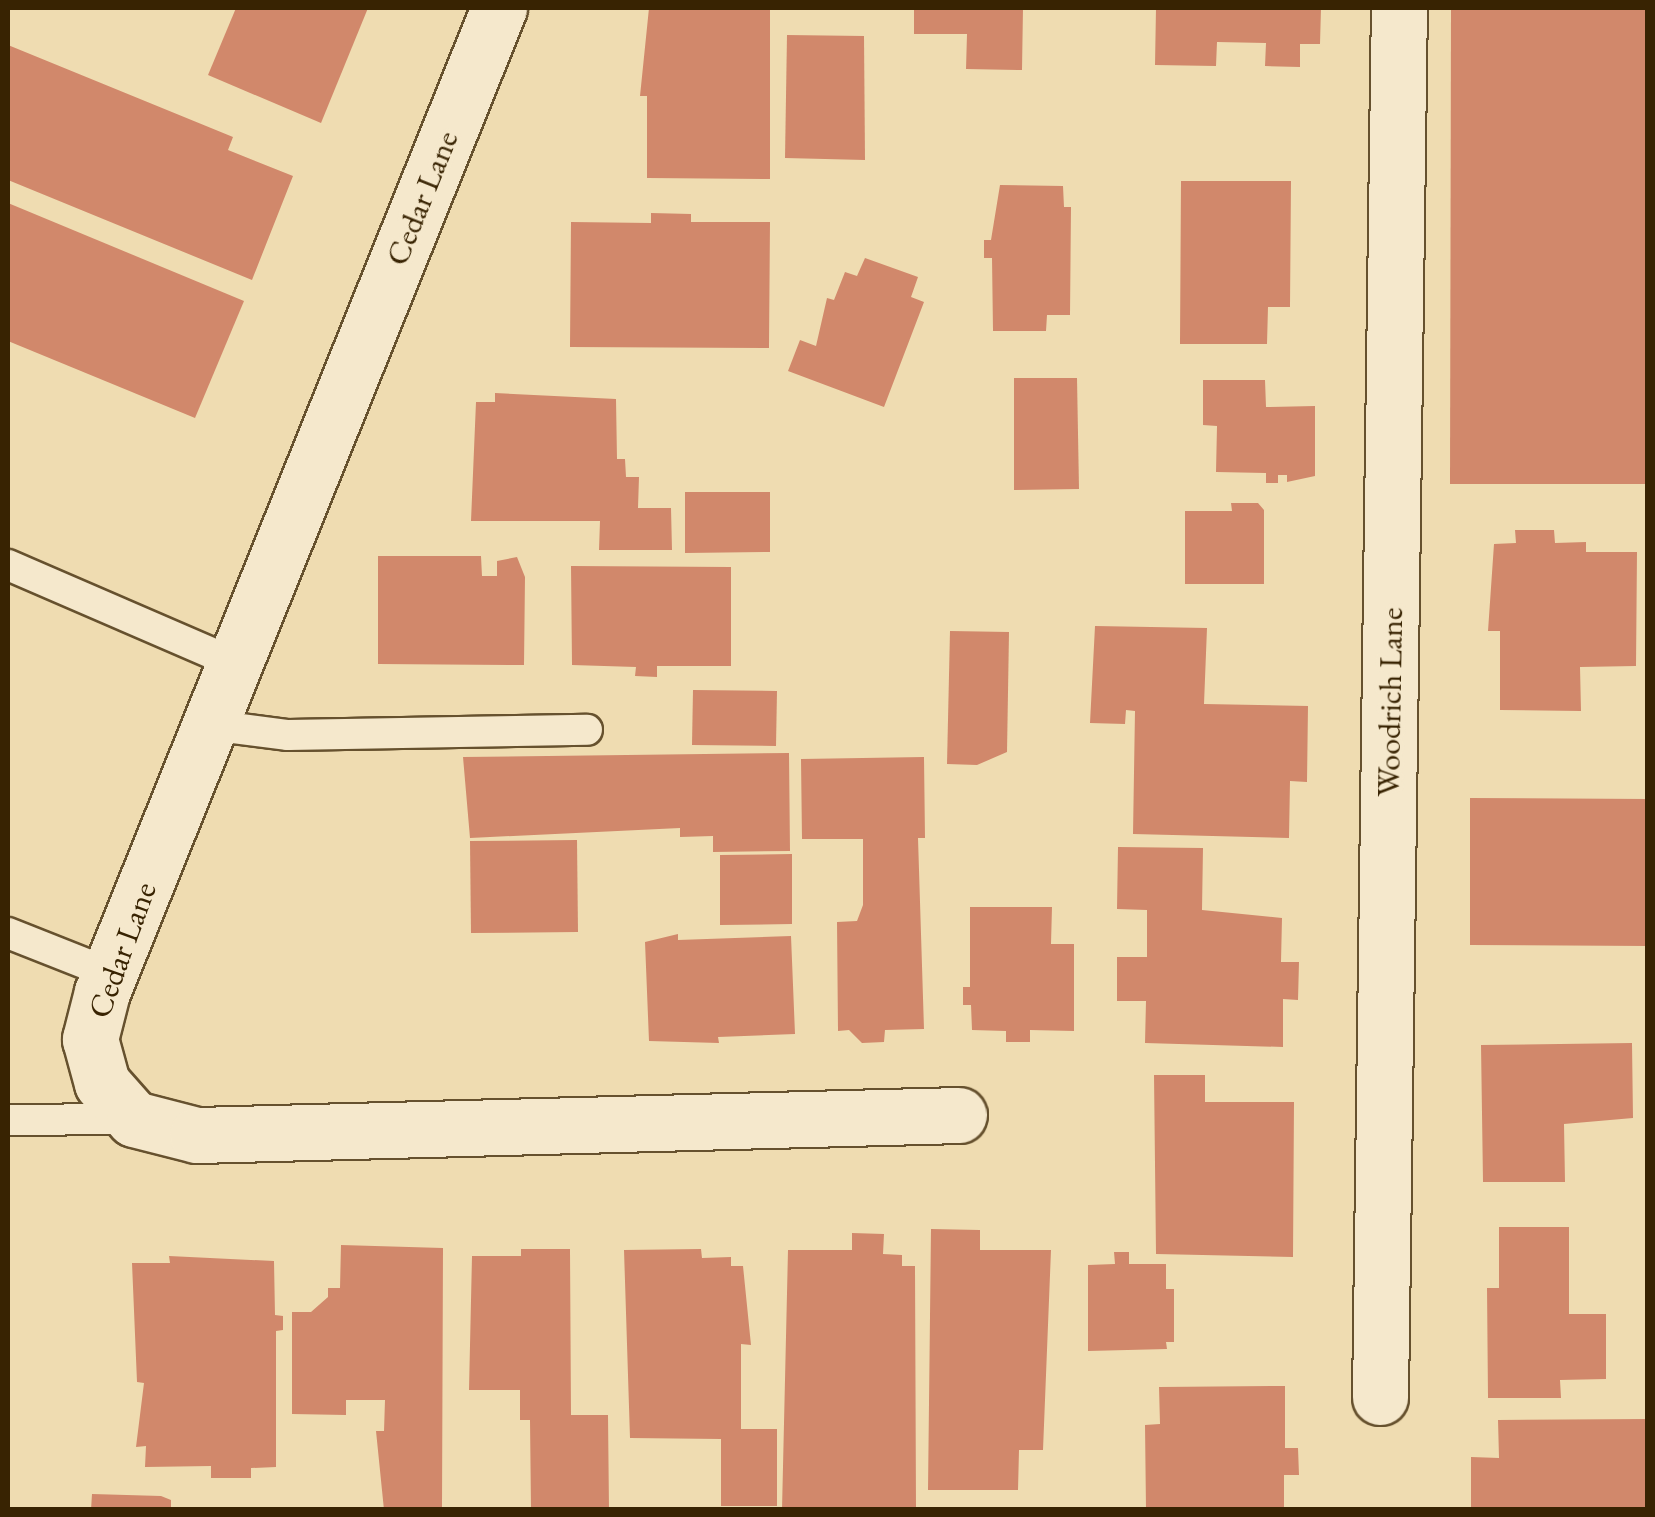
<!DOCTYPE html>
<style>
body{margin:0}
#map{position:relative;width:1655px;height:1517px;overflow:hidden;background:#efdcb1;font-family:"EB Garamond",serif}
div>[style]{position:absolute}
.building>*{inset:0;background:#d1886b}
.roads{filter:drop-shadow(2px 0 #66512e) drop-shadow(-2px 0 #66512e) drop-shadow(0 2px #66512e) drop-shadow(0 -2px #66512e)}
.service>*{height:30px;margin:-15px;padding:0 15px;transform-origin:15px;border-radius:15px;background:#f5e8cc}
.minor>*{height:55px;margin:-27.5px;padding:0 27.5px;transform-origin:27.5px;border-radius:27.5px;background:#f5e8cc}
span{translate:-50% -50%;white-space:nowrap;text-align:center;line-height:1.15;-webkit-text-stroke:9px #f5e8cc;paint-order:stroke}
.street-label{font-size:32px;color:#382302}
.frame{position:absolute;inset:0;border:10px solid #382302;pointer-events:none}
</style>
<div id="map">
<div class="building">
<i style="clip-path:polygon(236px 8px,368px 8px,321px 123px,208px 75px)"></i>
<i style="clip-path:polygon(649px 8px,770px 8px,770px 179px,647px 178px,647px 96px,640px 96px)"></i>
<i style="clip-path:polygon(914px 8px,1023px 8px,1022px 70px,966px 69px,967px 34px,914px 34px)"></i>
<i style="clip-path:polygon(1156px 8px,1321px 8px,1320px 44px,1300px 44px,1300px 67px,1265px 66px,1266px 43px,1217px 42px,1216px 66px,1155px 65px)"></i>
<i style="clip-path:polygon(1451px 8px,1648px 8px,1648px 484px,1450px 484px)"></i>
<i style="clip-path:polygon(787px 35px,864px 36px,865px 160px,785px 158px)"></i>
<i style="clip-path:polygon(8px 45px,233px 137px,228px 150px,293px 176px,252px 280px,8px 180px)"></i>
<i style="clip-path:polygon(1181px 181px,1291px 181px,1290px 307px,1268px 307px,1267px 344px,1180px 344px)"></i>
<i style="clip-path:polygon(1000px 185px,1063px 186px,1064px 207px,1071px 207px,1070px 315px,1047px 315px,1046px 331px,993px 331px,992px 258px,984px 258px,984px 240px,991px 240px)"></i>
<i style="clip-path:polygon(8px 203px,244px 301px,195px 418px,8px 341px)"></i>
<i style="clip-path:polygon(651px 213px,691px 214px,691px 222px,770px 222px,769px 348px,570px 347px,571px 222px,651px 223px)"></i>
<i style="clip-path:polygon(865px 258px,918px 277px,911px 297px,924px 302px,884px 407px,788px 371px,800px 340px,816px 346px,827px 298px,834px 300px,845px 272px,857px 276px)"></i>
<i style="clip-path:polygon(1014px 378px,1077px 378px,1079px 489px,1014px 490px)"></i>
<i style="clip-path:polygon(1203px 380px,1265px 380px,1266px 407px,1315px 406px,1315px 476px,1287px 482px,1287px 475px,1278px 475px,1278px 483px,1266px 483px,1266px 473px,1216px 472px,1217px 426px,1203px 425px)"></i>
<i style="clip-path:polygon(495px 393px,616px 399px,617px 459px,625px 459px,626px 477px,639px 477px,638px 508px,671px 508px,672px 550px,599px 550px,600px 521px,471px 521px,476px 402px,495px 402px)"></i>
<i style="clip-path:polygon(685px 492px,770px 492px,770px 552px,685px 553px)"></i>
<i style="clip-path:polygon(1231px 503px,1258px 503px,1264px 510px,1264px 584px,1185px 584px,1185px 511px,1232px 511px)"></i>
<i style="clip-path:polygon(1515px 530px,1554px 530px,1555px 543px,1586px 542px,1586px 552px,1637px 552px,1636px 666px,1580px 667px,1581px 711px,1500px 710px,1500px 631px,1488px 631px,1494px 544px,1516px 543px)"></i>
<i style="clip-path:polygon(378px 556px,481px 556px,482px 576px,497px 576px,497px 561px,517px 557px,525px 577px,524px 665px,378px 664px)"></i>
<i style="clip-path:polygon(571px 566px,731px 567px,731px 666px,657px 666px,657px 677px,635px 676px,636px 667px,572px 665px)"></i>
<i style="clip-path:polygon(1095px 626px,1207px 628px,1204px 704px,1308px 706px,1307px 782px,1290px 781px,1289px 838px,1133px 834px,1135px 711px,1126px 710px,1125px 724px,1090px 723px)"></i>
<i style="clip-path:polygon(950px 631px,1009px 632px,1007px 752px,977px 765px,947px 764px)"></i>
<i style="clip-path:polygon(693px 690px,777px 691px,776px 746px,692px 745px)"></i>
<i style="clip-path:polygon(789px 753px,790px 851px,713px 852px,713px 836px,680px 837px,680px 828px,470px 838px,463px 757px)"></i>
<i style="clip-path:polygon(924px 757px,925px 838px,918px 838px,924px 1029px,885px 1030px,884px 1042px,862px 1043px,849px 1030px,838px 1031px,837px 922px,857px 921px,863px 905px,863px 839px,802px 839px,801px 759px)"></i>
<i style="clip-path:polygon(1470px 798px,1648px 799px,1648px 946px,1470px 945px)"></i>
<i style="clip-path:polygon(577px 840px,578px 932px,471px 933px,470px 841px)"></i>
<i style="clip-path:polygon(1118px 847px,1203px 848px,1202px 910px,1282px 918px,1281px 962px,1299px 962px,1298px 1000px,1283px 999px,1283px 1047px,1145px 1043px,1146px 1001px,1117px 1001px,1117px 957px,1147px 957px,1147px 910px,1117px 909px)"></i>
<i style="clip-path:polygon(792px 854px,792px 924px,720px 925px,720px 855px)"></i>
<i style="clip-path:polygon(970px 907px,1052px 907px,1051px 944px,1074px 944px,1074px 1031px,1030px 1030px,1030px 1042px,1006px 1042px,1006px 1031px,972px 1030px,971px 1005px,963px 1005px,963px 987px,970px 987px)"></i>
<i style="clip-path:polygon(678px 934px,678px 940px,791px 936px,795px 1034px,718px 1037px,719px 1043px,649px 1041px,645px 942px)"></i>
<i style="clip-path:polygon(1632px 1043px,1633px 1118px,1564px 1124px,1565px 1182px,1483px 1182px,1481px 1045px)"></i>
<i style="clip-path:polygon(1154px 1075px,1205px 1075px,1205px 1102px,1294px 1102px,1293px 1257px,1156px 1254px)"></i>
<i style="clip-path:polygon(1499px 1227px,1569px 1227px,1569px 1314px,1606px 1314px,1606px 1379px,1560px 1380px,1561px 1398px,1488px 1398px,1487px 1288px,1499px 1288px)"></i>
<i style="clip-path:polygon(931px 1229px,980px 1230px,980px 1250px,1051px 1250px,1043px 1450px,1019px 1450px,1018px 1490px,928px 1490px)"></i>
<i style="clip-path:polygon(852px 1233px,884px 1234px,883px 1254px,902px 1255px,902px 1266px,915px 1266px,916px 1510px,782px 1510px,788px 1250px,852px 1250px)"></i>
<i style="clip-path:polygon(341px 1245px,443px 1248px,442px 1510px,384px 1510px,376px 1431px,384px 1431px,385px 1400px,346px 1400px,346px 1415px,292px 1414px,292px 1312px,311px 1312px,328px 1297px,328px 1288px,340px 1288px)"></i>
<i style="clip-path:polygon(521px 1249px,570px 1249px,571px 1415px,608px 1415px,609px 1510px,531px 1510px,530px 1420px,520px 1420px,520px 1390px,469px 1390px,472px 1256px,521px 1256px)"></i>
<i style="clip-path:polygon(701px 1249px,702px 1258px,731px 1257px,731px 1266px,743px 1266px,751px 1345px,741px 1344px,741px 1429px,777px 1429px,777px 1506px,721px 1506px,721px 1439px,630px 1438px,624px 1250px)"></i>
<i style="clip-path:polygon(1114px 1252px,1129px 1252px,1129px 1264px,1166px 1264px,1166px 1289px,1174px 1289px,1174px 1342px,1166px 1342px,1167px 1349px,1088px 1351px,1088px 1265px,1115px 1264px)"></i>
<i style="clip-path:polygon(169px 1256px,274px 1261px,275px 1315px,283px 1316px,283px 1330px,276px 1331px,276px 1467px,251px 1468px,251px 1478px,211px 1478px,211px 1466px,145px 1467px,146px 1446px,136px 1447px,144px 1383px,137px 1382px,132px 1263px,170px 1263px)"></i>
<i style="clip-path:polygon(1285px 1386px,1285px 1448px,1298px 1448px,1299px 1475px,1284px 1475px,1284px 1510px,1146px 1510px,1145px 1425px,1160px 1424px,1159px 1387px)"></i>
<i style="clip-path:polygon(1648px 1419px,1648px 1510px,1471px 1510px,1471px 1457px,1499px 1458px,1498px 1420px)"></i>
<i style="clip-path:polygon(92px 1494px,161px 1496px,171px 1500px,171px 1510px,91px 1510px)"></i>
</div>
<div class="roads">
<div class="service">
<i style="left:8px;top:565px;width:247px;rotate:23.4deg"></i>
<i style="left:210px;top:725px;width:79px;rotate:7.3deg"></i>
<i style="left:288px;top:735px;width:299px;rotate:-1deg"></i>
<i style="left:8px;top:933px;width:109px;rotate:21.6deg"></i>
<i style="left:8px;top:1120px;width:126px;rotate:-0.5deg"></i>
</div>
<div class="minor">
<i style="left:499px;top:8px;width:1061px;rotate:111.97deg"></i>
<i style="left:102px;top:992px;width:49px;rotate:104.3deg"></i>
<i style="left:90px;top:1039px;width:46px;rotate:74.7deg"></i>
<i style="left:102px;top:1083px;width:48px;rotate:48.4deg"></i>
<i style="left:134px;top:1119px;width:65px;rotate:14.3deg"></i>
<i style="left:197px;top:1135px;width:762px;rotate:-1.5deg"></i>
<i style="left:1380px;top:1397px;width:1389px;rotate:-89.22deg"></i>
</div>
</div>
<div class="street-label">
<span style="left:422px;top:198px;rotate:-68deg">Cedar Lane</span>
<span style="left:1390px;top:702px;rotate:-89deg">Woodrich Lane</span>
<span style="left:122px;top:950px;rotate:-70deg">Cedar Lane</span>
</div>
<div class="frame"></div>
</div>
